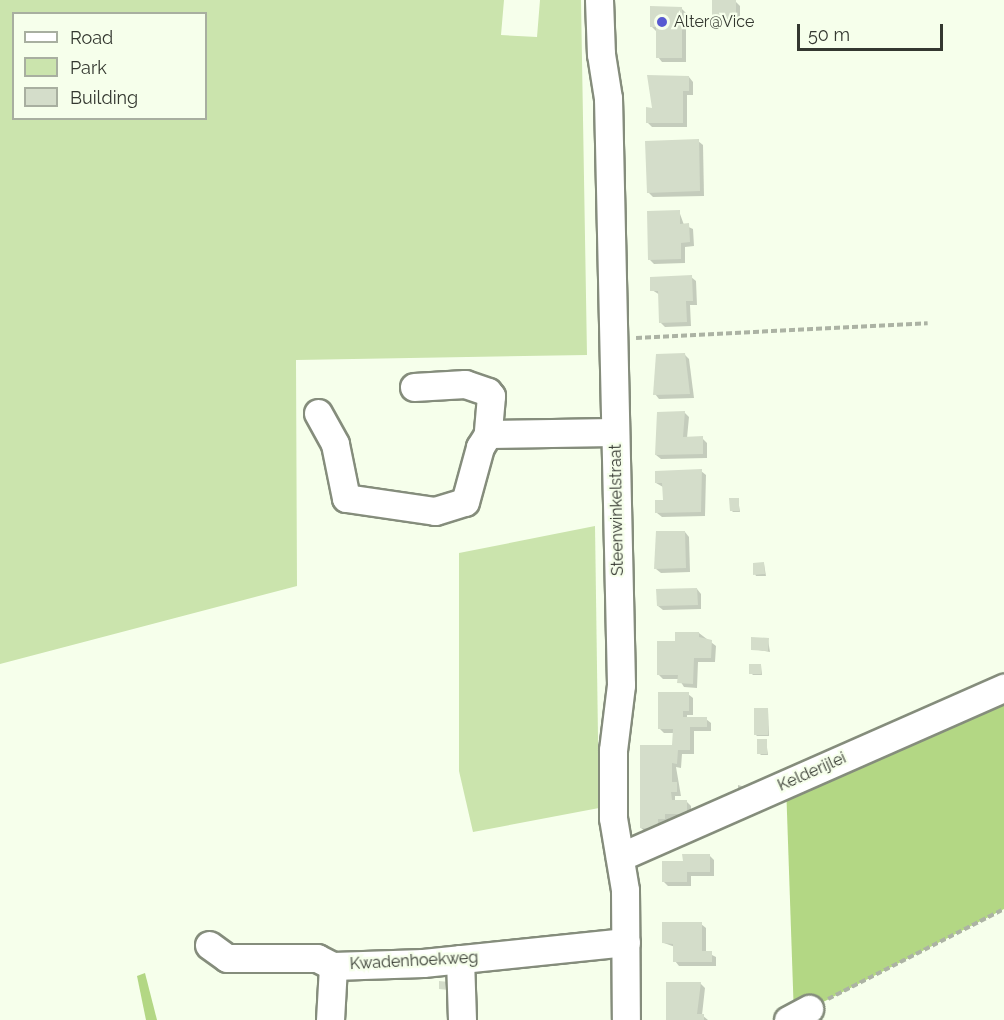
<!DOCTYPE html>
<style>
body{margin:0}
#map{position:relative;width:1004px;height:1020px;overflow:hidden;background:#f6ffeb;font-family:Raleway,sans-serif}
div>[style]{position:absolute}
.green>*{inset:0;background:#cbe4ad}
.forest>*{inset:0;background:#b3d784}
.shadow>*{inset:0;background:#0003}
.building>*{inset:0;background:#d4ddca}
.path>*{height:4px;margin-top:-2px;transform-origin:0;background:repeating-linear-gradient(90deg,#acb3a4 0 6px,transparent 0 9px)}
.roads{filter:drop-shadow(2px 0 #858d7c) drop-shadow(-2px 0 #858d7c) drop-shadow(0 2px #858d7c) drop-shadow(0 -2px #858d7c)}
.minor>*{height:27px;margin:-13.5px;padding:0 13.5px;transform-origin:13.5px;border-radius:13.5px;background:#fff}
.dots>*{width:16px;height:16px;translate:-50% -50%;box-sizing:border-box;border:3px solid #f6ffeb;border-radius:50%}
span{translate:-50% -50%;white-space:nowrap;text-align:center;line-height:1.15;-webkit-text-stroke:4.5px #f6ffeb;paint-order:stroke}
.poi-label{font-size:16px;color:#343830}
.left{translate:0 -50%;text-align:left}
.street-label{font-size:16px;color:#343830}
.legend{position:absolute;left:12px;top:12px;width:195px;height:108px;box-sizing:border-box;background:#f6ffeb;border:2px solid #a8afa0;margin:0;padding:8px 10px;list-style:none;font-size:18px;color:#343830}
.legend li{display:flex;align-items:center;gap:12px;height:30px}
.legend b{width:30px;border:2px solid #a8afa0}
.scale{position:absolute;left:797px;top:24px;width:146px;height:27px;box-sizing:border-box;border:3px solid #343830;border-top:0;padding-left:8px;font-size:18px;line-height:21px;white-space:nowrap;color:#343830;-webkit-text-stroke:4px #f6ffeb;paint-order:stroke}
</style>
<div id="map">
<div class="green">
<i style="clip-path:polygon(evenodd,0 0,504px 0,501px 35px,537px 37px,540px 0,581px 0,587px 355px,296px 360px,297px 586px,0 664px,0 0,14px 14px,206px 14px,206px 118px,14px 118px,14px 14px)"></i>
<i style="clip-path:polygon(595px 526px,599px 808px,473px 832px,459px 771px,459px 553px)"></i>
</div>
<div class="forest">
<i style="clip-path:polygon(1004px 688px,1004px 909px,794px 1017px,786px 784px)"></i>
<i style="clip-path:polygon(145px 973px,157px 1020px,146px 1020px,137px 976px)"></i>
</div>
<div class="shadow">
<i style="clip-path:polygon(735px 1px,740px 6px,740px 22px,718px 22px,713px 18px)"></i>
<i style="clip-path:polygon(681px 8px,686px 13px,686px 62px,662px 62px,658px 57px,656px 31px,652px 27px)"></i>
<i style="clip-path:polygon(689px 77px,693px 82px,693px 95px,687px 95px,687px 127px,652px 127px,648px 123px,653px 109px)"></i>
<i style="clip-path:polygon(698px 141px,703px 145px,704px 196px,653px 197px,648px 192px)"></i>
<i style="clip-path:polygon(679px 211px,684px 225px,693px 229px,694px 246px,685px 247px,685px 263px,654px 264px,650px 260px)"></i>
<i style="clip-path:polygon(691px 277px,696px 281px,697px 305px,690px 305px,691px 326px,665px 327px,660px 322px,660px 295px,652px 290px)"></i>
<i style="clip-path:polygon(684px 354px,689px 359px,694px 398px,659px 399px,655px 394px)"></i>
<i style="clip-path:polygon(684px 412px,689px 417px,687px 438px,702px 438px,707px 443px,707px 458px,661px 459px,656px 455px)"></i>
<i style="clip-path:polygon(701px 471px,706px 475px,705px 516px,662px 517px,657px 513px,664px 501px,663px 487px,656px 483px)"></i>
<i style="clip-path:polygon(738px 499px,740px 512px,733px 512px,731px 510px)"></i>
<i style="clip-path:polygon(685px 532px,689px 537px,690px 572px,661px 573px,656px 569px)"></i>
<i style="clip-path:polygon(764px 564px,766px 576px,756px 576px,755px 574px)"></i>
<i style="clip-path:polygon(697px 589px,701px 594px,701px 609px,663px 610px,658px 606px)"></i>
<i style="clip-path:polygon(699px 633px,716px 646px,715px 662px,698px 662px,697px 688px,684px 687px,679px 679px,663px 679px,658px 674px,677px 642px)"></i>
<i style="clip-path:polygon(768px 640px,770px 652px,753px 649px)"></i>
<i style="clip-path:polygon(761px 665px,762px 675px,753px 675px,751px 673px)"></i>
<i style="clip-path:polygon(688px 694px,693px 698px,693px 715px,687px 715px,687px 718px,706px 719px,711px 723px,711px 731px,694px 731px,694px 754px,682px 754px,681px 768px,676px 767px,681px 796px,675px 796px,675px 802px,687px 802px,691px 806px,691px 818px,669px 818px,669px 823px,662px 823px,662px 832px,646px 832px,641px 828px,674px 747px,674px 733px,664px 733px,659px 728px)"></i>
<i style="clip-path:polygon(768px 709px,769px 736px,757px 736px,755px 734px)"></i>
<i style="clip-path:polygon(766px 740px,768px 755px,761px 755px,759px 753px)"></i>
<i style="clip-path:polygon(738px 785px,745px 787px,745px 795px,738px 793px)"></i>
<i style="clip-path:polygon(709px 855px,714px 860px,714px 876px,691px 876px,691px 886px,668px 886px,663px 881px,684px 863px)"></i>
<i style="clip-path:polygon(701px 924px,706px 928px,706px 952px,716px 957px,716px 966px,679px 966px,675px 961px,675px 947px,664px 943px)"></i>
<i style="clip-path:polygon(700px 983px,705px 988px,702px 1015px,708px 1020px,668px 1020px)"></i>
</div>
<div class="building">
<i style="clip-path:polygon(712px 0,736px 0,736px 18px,712px 18px)"></i>
<i style="clip-path:polygon(650px 6px,682px 7px,682px 58px,656px 58px,656px 27px,650px 27px)"></i>
<i style="clip-path:polygon(647px 75px,689px 76px,689px 91px,683px 91px,683px 123px,646px 123px,646px 107px,652px 108px)"></i>
<i style="clip-path:polygon(699px 139px,700px 191px,647px 193px,645px 141px)"></i>
<i style="clip-path:polygon(680px 210px,680px 224px,689px 223px,690px 242px,681px 243px,681px 259px,648px 260px,647px 211px)"></i>
<i style="clip-path:polygon(692px 275px,693px 301px,686px 301px,687px 322px,659px 323px,658px 291px,650px 291px,650px 277px)"></i>
<i style="clip-path:polygon(685px 353px,690px 394px,653px 395px,656px 354px)"></i>
<i style="clip-path:polygon(685px 411px,683px 437px,703px 436px,703px 454px,655px 455px,657px 412px)"></i>
<i style="clip-path:polygon(702px 469px,701px 512px,655px 513px,655px 500px,663px 500px,662px 483px,655px 483px,655px 471px)"></i>
<i style="clip-path:polygon(729px 498px,739px 498px,739px 511px,730px 511px)"></i>
<i style="clip-path:polygon(656px 531px,685px 531px,686px 568px,654px 569px)"></i>
<i style="clip-path:polygon(764px 562px,765px 574px,753px 575px,753px 563px)"></i>
<i style="clip-path:polygon(697px 588px,698px 605px,657px 606px,656px 589px)"></i>
<i style="clip-path:polygon(675px 632px,699px 632px,699px 637px,712px 640px,711px 658px,694px 658px,693px 684px,677px 683px,678px 675px,657px 675px,657px 641px,675px 641px)"></i>
<i style="clip-path:polygon(751px 637px,769px 638px,768px 651px,751px 650px)"></i>
<i style="clip-path:polygon(749px 664px,761px 664px,761px 674px,749px 674px)"></i>
<i style="clip-path:polygon(658px 692px,689px 692px,689px 711px,683px 711px,683px 717px,707px 717px,707px 727px,690px 727px,690px 750px,678px 750px,677px 764px,672px 763px,672px 782px,677px 782px,677px 792px,671px 792px,672px 800px,687px 800px,687px 814px,665px 814px,665px 819px,658px 819px,658px 829px,640px 828px,640px 745px,672px 745px,673px 729px,658px 729px)"></i>
<i style="clip-path:polygon(754px 708px,768px 708px,768px 735px,754px 735px)"></i>
<i style="clip-path:polygon(757px 739px,767px 739px,767px 754px,757px 754px)"></i>
<i style="clip-path:polygon(682px 854px,710px 854px,710px 872px,687px 872px,687px 882px,662px 882px,662px 861px,683px 861px)"></i>
<i style="clip-path:polygon(662px 922px,702px 922px,702px 951px,712px 951px,712px 962px,673px 962px,673px 944px,662px 943px)"></i>
<i style="clip-path:polygon(439px 981px,449px 982px,449px 990px,439px 989px)"></i>
<i style="clip-path:polygon(666px 982px,701px 982px,697px 1014px,704px 1014px,704px 1020px,666px 1020px)"></i>
</div>
<div class="path">
<i style="left:636px;top:338px;width:292px;rotate:-2.9deg"></i>
<i style="left:828px;top:999px;width:198px;rotate:-27.1deg"></i>
</div>
<div class="roads">
<div class="minor">
<i style="left:599px;top:0;width:54px;rotate:87.9deg"></i>
<i style="left:601px;top:54px;width:45px;rotate:81deg"></i>
<i style="left:608px;top:98px;width:587px;rotate:88.73deg"></i>
<i style="left:621px;top:685px;width:65px;rotate:97deg"></i>
<i style="left:613px;top:750px;width:68px;rotate:90deg"></i>
<i style="left:613px;top:818px;width:73px;rotate:80.5deg"></i>
<i style="left:625px;top:890px;width:130px;rotate:89.6deg"></i>
<i style="left:414px;top:387px;width:51px;rotate:-3.4deg"></i>
<i style="left:465px;top:384px;width:24px;rotate:19deg"></i>
<i style="left:488px;top:392px;width:5px;rotate:53deg"></i>
<i style="left:491px;top:396px;width:38px;rotate:95deg"></i>
<i style="left:318px;top:413px;width:35px;rotate:61deg"></i>
<i style="left:335px;top:444px;width:55px;rotate:78.5deg"></i>
<i style="left:346px;top:498px;width:90px;rotate:8.3deg"></i>
<i style="left:435px;top:511px;width:31px;rotate:-17deg"></i>
<i style="left:465px;top:502px;width:57px;rotate:-74.7deg"></i>
<i style="left:480px;top:447px;width:15px;rotate:-58deg"></i>
<i style="left:488px;top:434px;width:127px;rotate:-0.9deg"></i>
<i style="left:620px;top:857px;width:420px;rotate:-23.8deg"></i>
<i style="left:209px;top:945px;width:22px;rotate:36deg"></i>
<i style="left:227px;top:958px;width:90px"></i>
<i style="left:317px;top:958px;width:18px;rotate:27deg"></i>
<i style="left:333px;top:966px;width:90px;rotate:-1.9deg"></i>
<i style="left:423px;top:963px;width:204px;rotate:-5.9deg"></i>
<i style="left:460px;top:959px;width:61px;rotate:88.1deg"></i>
<i style="left:330px;top:1020px;width:54px;rotate:-86.8deg"></i>
<i style="left:788px;top:1020px;width:24px;rotate:-28deg"></i>
</div>
</div>
<div class="dots">
<i style="left:662px;top:22px;background:#585ad1"></i>
</div>
<div class="poi-label">
<span class="left" style="left:674px;top:22px">Alter@Vice</span>
</div>
<div class="street-label">
<span style="left:617px;top:510px;rotate:-91deg">Steenwinkelstraat</span>
<span style="left:812px;top:772px;rotate:-24deg">Kelderijlei</span>
<span style="left:414px;top:961px;rotate:-3deg">Kwadenhoekweg</span>
</div>
<ul class="legend">
<li><b style="height:8px;background:#fff"></b>Road</li>
<li><b style="height:16px;background:#cbe4ad"></b>Park</li>
<li><b style="height:16px;background:#d4ddca"></b>Building</li>
</ul>
<div class="scale">50 m</div>
</div>
